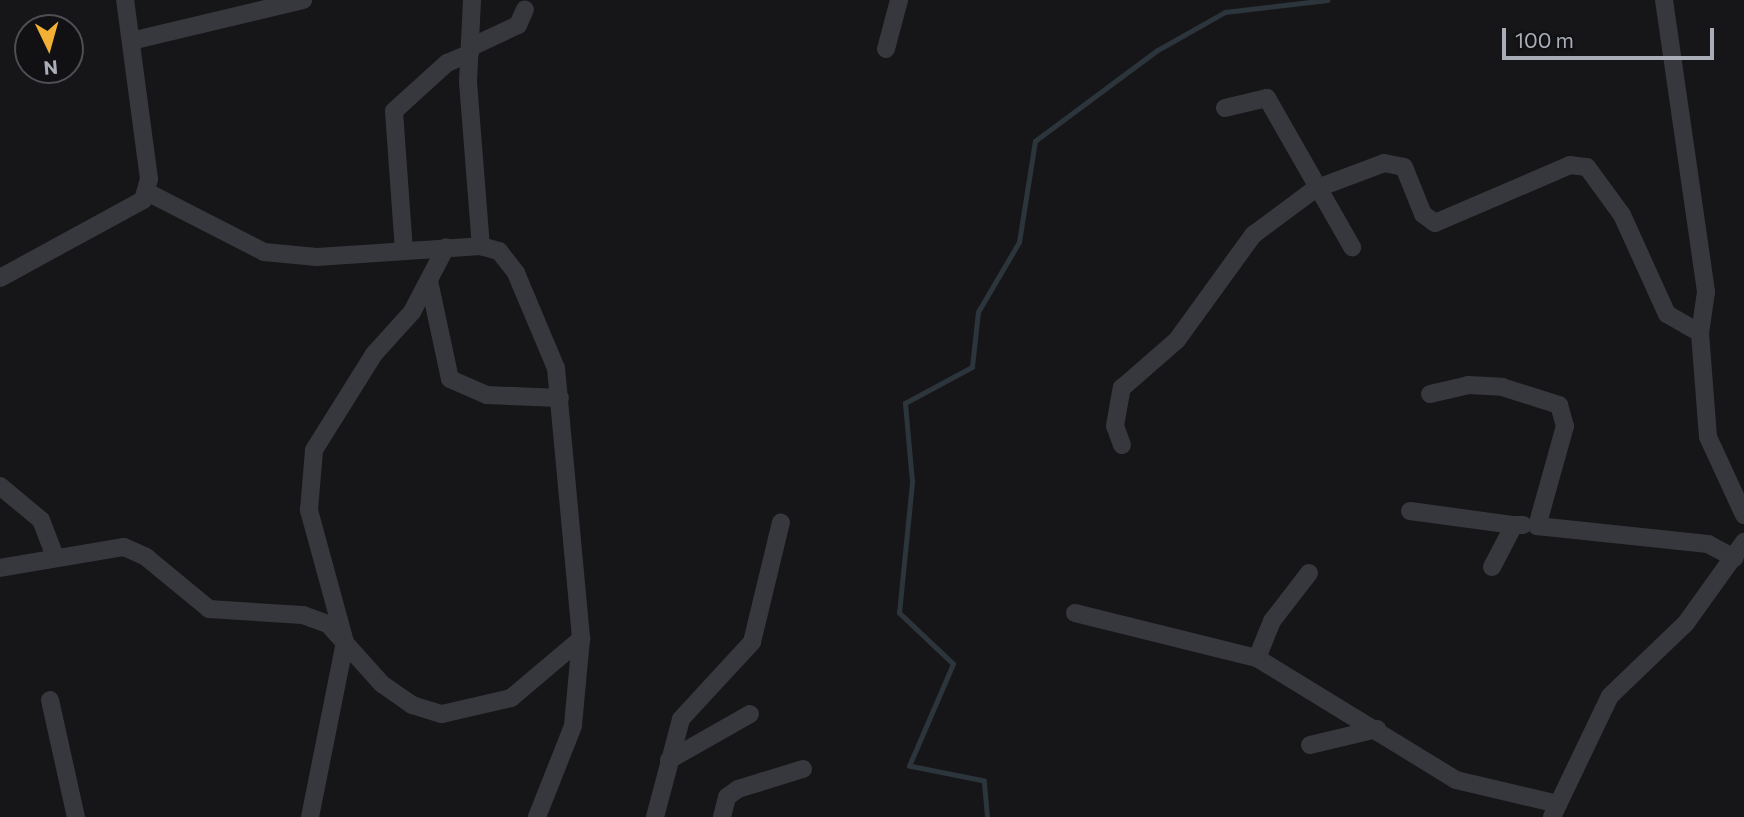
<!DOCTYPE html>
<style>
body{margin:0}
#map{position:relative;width:1744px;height:817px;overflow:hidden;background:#161618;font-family:Commissioner,sans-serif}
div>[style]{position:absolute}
.stream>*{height:4.5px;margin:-2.25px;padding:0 2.25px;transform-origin:2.25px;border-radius:2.25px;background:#2c353c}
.minor>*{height:18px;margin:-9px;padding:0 9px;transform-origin:9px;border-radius:9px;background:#37383d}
span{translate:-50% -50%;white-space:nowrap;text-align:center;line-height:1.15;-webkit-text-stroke:7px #111113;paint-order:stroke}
.north{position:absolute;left:14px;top:14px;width:70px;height:70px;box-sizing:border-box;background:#111113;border:2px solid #4d4f55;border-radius:50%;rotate:175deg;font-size:19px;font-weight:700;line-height:28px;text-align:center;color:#a8adb8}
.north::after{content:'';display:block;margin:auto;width:24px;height:32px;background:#f2b134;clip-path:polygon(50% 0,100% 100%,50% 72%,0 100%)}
.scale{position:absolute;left:1502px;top:28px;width:212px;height:32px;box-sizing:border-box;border:4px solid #a8adb8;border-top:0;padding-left:9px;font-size:21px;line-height:24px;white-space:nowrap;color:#a8adb8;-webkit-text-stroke:5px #111113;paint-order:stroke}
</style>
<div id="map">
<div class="stream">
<i style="left:987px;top:817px;width:36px;rotate:-95deg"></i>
<i style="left:984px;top:781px;width:76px;rotate:-168.7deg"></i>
<i style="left:909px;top:766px;width:111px;rotate:-66.7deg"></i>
<i style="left:953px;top:664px;width:74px;rotate:-136.6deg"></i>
<i style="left:899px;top:613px;width:132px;rotate:-84.3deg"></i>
<i style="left:912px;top:482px;width:79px;rotate:-95.1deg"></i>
<i style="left:905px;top:403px;width:76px;rotate:-28.2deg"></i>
<i style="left:972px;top:367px;width:55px;rotate:-83.8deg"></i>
<i style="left:978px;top:312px;width:81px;rotate:-59.6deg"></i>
<i style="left:1019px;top:242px;width:102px;rotate:-81deg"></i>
<i style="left:1035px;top:141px;width:151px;rotate:-36.6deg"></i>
<i style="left:1156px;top:51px;width:79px;rotate:-29.5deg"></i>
<i style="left:1225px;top:12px;width:103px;rotate:-6.7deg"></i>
</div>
<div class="minor">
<i style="left:472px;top:0;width:82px;rotate:92.8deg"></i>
<i style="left:468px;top:82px;width:165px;rotate:85.5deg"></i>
<i style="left:1664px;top:0;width:295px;rotate:81.8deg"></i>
<i style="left:1706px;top:292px;width:41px;rotate:98.3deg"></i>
<i style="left:1700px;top:333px;width:104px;rotate:85.6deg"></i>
<i style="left:1708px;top:437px;width:86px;rotate:65.2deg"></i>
<i style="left:131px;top:41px;width:177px;rotate:-13.4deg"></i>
<i style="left:471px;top:47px;width:52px;rotate:-25.1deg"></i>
<i style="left:518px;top:25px;width:17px;rotate:-66deg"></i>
<i style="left:886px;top:49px;width:51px;rotate:-75.1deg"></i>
<i style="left:1225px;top:108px;width:43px;rotate:-13.4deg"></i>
<i style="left:1267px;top:98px;width:172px;rotate:60.3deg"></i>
<i style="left:147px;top:192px;width:131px;rotate:27.1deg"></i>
<i style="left:264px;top:252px;width:53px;rotate:5.4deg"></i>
<i style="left:317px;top:257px;width:164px;rotate:-3.8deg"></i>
<i style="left:481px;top:246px;width:19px;rotate:16deg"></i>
<i style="left:499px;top:251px;width:28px;rotate:52deg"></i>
<i style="left:516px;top:273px;width:103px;rotate:67.2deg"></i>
<i style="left:556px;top:368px;width:272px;rotate:84.7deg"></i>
<i style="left:581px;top:639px;width:87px;rotate:95.3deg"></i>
<i style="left:573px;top:726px;width:98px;rotate:111.6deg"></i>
<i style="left:404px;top:251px;width:140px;rotate:-94.1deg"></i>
<i style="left:394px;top:111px;width:72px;rotate:-42.2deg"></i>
<i style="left:447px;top:63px;width:25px;rotate:-23deg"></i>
<i style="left:0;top:278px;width:163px;rotate:-28.6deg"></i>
<i style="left:143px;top:200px;width:22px;rotate:-74deg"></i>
<i style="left:149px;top:179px;width:181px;rotate:-97.6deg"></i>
<i style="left:429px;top:281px;width:100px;rotate:77.9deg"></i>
<i style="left:450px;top:379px;width:40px;rotate:23.4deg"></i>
<i style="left:487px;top:395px;width:73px;rotate:2.4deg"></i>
<i style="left:1430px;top:394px;width:39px;rotate:-13deg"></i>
<i style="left:1468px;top:385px;width:34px;rotate:3deg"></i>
<i style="left:1502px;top:387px;width:60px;rotate:17.5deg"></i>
<i style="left:1559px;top:405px;width:22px;rotate:74deg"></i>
<i style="left:1565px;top:426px;width:104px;rotate:105.6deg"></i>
<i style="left:1537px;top:526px;width:172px;rotate:6deg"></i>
<i style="left:1708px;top:544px;width:30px;rotate:28deg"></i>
<i style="left:1122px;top:445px;width:20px;rotate:-110deg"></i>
<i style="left:1115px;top:426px;width:39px;rotate:-80deg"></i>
<i style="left:1122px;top:388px;width:73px;rotate:-41.1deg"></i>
<i style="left:1177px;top:340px;width:130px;rotate:-54.1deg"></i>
<i style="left:1253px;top:235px;width:77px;rotate:-36.6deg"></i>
<i style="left:1315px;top:189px;width:74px;rotate:-20.6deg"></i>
<i style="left:1384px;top:163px;width:20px;rotate:11deg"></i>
<i style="left:1404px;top:167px;width:51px;rotate:68deg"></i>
<i style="left:1423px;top:214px;width:15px;rotate:37deg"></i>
<i style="left:1435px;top:223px;width:147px;rotate:-23.2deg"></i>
<i style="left:1570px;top:165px;width:17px;rotate:7deg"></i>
<i style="left:1587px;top:167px;width:59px;rotate:53.9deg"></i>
<i style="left:1622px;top:215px;width:109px;rotate:65.6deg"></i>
<i style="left:1667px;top:314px;width:38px;rotate:30deg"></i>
<i style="left:0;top:486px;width:53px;rotate:39.7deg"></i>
<i style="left:41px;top:520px;width:39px;rotate:69deg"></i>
<i style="left:1410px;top:511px;width:105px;rotate:7.7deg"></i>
<i style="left:1492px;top:567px;width:47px;rotate:-62.4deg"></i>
<i style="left:1514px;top:525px;width:9px"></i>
<i style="left:0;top:568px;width:126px;rotate:-9.6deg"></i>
<i style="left:124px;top:547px;width:24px;rotate:24deg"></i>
<i style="left:146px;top:557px;width:82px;rotate:39.5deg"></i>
<i style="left:209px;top:609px;width:94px;rotate:3.7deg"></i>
<i style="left:303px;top:615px;width:27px;rotate:20deg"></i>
<i style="left:328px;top:624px;width:81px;rotate:48deg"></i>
<i style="left:382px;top:684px;width:37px;rotate:35deg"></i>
<i style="left:412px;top:705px;width:31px;rotate:17deg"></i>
<i style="left:442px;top:714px;width:71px;rotate:-13.1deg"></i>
<i style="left:511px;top:698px;width:92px;rotate:-40.1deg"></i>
<i style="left:1309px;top:573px;width:61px;rotate:127.6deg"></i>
<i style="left:1272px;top:621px;width:40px;rotate:112deg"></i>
<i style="left:1257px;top:658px;width:233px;rotate:31.5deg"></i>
<i style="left:1456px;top:780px;width:105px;rotate:13.2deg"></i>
<i style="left:1075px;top:613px;width:187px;rotate:13.9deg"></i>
<i style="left:50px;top:700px;width:120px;rotate:77.5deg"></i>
<i style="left:1310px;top:745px;width:69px;rotate:-13.4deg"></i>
<i style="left:669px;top:760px;width:93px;rotate:-29.6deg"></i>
<i style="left:310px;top:817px;width:178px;rotate:-78.7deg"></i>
<i style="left:345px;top:642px;width:137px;rotate:-105.3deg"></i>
<i style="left:309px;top:510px;width:60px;rotate:-85.2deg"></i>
<i style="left:314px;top:450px;width:113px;rotate:-58deg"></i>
<i style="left:374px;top:354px;width:57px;rotate:-47.9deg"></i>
<i style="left:412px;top:312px;width:73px;rotate:-62.4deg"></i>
<i style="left:655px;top:817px;width:101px;rotate:-75.1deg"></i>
<i style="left:681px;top:719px;width:105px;rotate:-47.3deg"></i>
<i style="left:752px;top:642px;width:123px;rotate:-76.4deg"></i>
<i style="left:722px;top:817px;width:21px;rotate:-76deg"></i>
<i style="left:727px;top:797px;width:14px;rotate:-36deg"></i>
<i style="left:738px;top:789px;width:68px;rotate:-17.1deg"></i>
<i style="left:1552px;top:817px;width:134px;rotate:-64.4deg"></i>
<i style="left:1610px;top:696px;width:105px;rotate:-43.8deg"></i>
<i style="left:1686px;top:623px;width:100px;rotate:-54.4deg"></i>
</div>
<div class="north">N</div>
<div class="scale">100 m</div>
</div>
